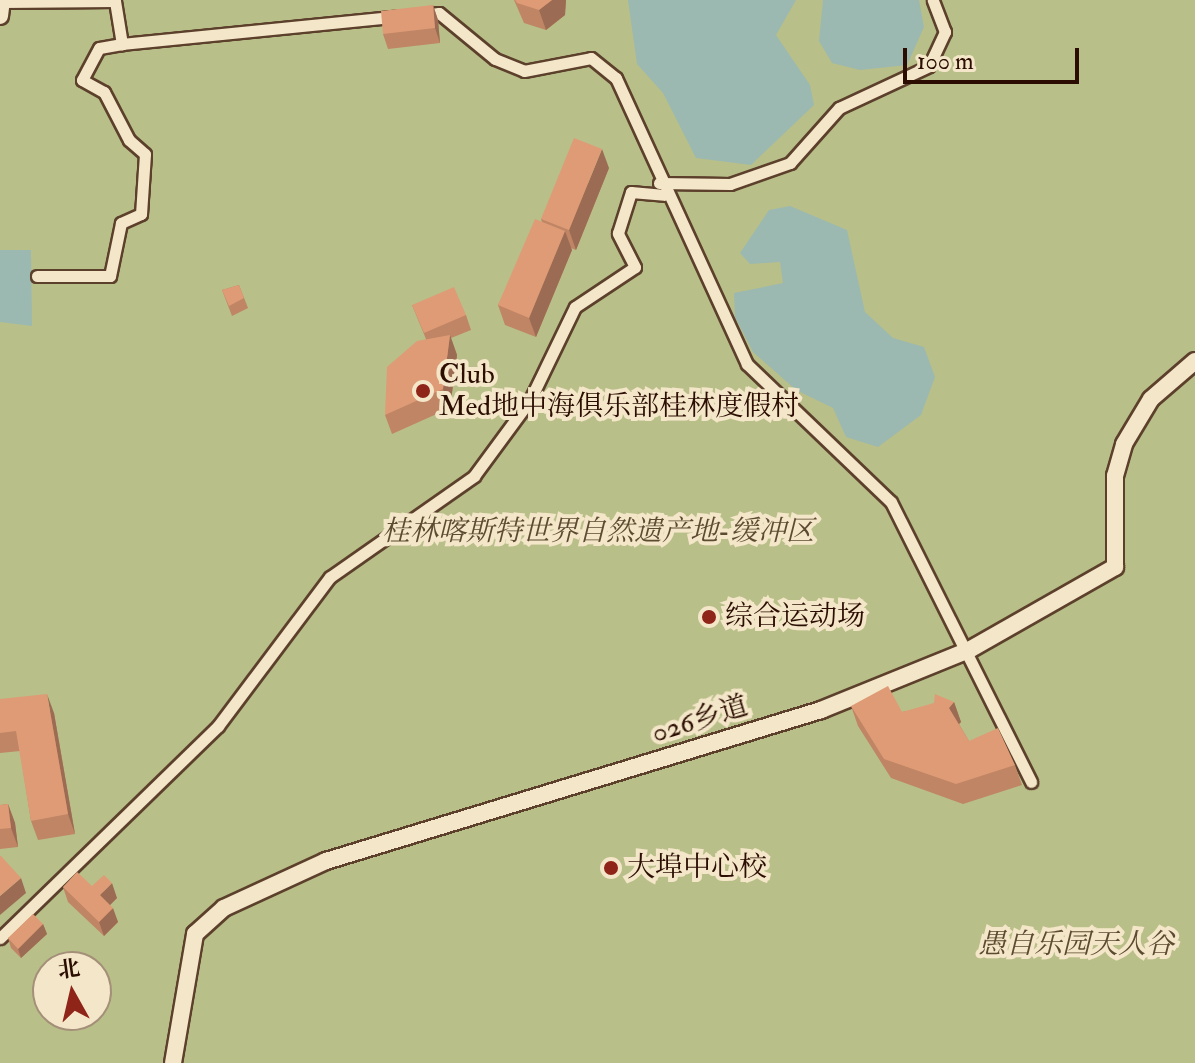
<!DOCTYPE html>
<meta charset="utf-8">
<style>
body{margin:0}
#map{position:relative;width:1195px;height:1063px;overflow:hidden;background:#eed8ab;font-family:"IM FELL Double Pica","Noto Serif SC",serif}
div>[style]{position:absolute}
.green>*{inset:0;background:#b9bf89}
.water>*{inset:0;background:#9bb9b0}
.roads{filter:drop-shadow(2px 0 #5c402c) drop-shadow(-2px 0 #5c402c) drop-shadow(0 2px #5c402c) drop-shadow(0 -2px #5c402c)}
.street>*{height:11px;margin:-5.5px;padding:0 5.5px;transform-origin:5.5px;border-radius:5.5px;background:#f4e6c8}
.secondary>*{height:16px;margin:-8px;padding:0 8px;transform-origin:8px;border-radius:8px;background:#f4e6c8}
.wall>*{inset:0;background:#bf8565}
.shaded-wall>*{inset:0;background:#9b6c53}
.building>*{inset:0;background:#de9b76}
.dots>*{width:22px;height:22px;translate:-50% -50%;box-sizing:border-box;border:4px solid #f4e6c8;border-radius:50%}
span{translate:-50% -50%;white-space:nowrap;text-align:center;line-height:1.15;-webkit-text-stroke:8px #f4e6c8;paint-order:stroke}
.poi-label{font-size:28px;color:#2b0d02}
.left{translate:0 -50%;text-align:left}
.park-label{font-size:28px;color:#5d4b31;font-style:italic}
.street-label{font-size:28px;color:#2b0d02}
.north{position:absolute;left:32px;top:951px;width:80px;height:80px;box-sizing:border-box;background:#f4e6c8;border:2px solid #a48f79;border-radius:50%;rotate:352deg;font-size:22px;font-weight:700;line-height:32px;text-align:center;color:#2b0d02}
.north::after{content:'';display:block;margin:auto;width:28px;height:36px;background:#8f2418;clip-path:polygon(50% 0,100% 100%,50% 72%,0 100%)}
.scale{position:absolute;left:903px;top:48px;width:176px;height:36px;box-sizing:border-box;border:4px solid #2b0d02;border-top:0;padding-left:10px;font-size:24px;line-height:28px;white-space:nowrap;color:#2b0d02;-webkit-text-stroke:6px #f4e6c8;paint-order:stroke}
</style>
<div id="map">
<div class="green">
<i style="clip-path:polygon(evenodd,0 0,1195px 0,1195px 1063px,0 1063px,0 0,48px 967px,96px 967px,96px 1015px,48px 1015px,48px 967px)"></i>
</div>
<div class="water">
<i style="clip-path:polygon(628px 0,796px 0,776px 35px,810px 85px,814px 105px,751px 165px,696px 158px,663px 93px,637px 64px)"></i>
<i style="clip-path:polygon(823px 0,919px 0,924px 27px,907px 65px,860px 70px,832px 63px,819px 41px)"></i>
<i style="clip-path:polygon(790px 206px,847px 230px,865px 312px,893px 338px,924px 347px,935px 377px,921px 415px,878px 447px,846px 437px,833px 408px,796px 390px,753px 352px,735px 317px,734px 293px,783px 283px,780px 262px,750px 264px,740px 253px,769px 210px)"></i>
<i style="clip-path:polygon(0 250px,31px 250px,32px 326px,0 322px)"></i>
</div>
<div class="roads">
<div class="street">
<i style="left:2px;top:2px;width:113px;rotate:-0.5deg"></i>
<i style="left:115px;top:1px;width:44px;rotate:80.8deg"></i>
<i style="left:122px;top:44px;width:23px;rotate:170deg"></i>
<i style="left:99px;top:48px;width:36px;rotate:118deg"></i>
<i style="left:82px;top:80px;width:25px;rotate:29deg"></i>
<i style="left:104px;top:92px;width:54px;rotate:62.5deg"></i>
<i style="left:129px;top:140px;width:21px;rotate:41deg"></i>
<i style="left:145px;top:154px;width:60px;rotate:93.8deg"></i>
<i style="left:141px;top:214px;width:22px;rotate:156deg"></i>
<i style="left:121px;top:223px;width:54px;rotate:101.7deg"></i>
<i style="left:110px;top:276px;width:73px;rotate:180deg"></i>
<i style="left:423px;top:15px;width:16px;rotate:-7deg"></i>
<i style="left:439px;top:13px;width:72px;rotate:39.4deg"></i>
<i style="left:495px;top:59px;width:31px;rotate:22deg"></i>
<i style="left:524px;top:71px;width:68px;rotate:-11deg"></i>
<i style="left:591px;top:58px;width:32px;rotate:39deg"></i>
<i style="left:616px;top:78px;width:315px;rotate:65.4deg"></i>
<i style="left:747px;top:364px;width:199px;rotate:43.8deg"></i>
<i style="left:891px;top:502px;width:313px;rotate:63.4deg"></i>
<i style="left:122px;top:44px;width:273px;rotate:-5.7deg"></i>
<i style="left:659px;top:183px;width:71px;rotate:0.8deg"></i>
<i style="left:730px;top:184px;width:64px;rotate:-19.3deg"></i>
<i style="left:790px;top:163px;width:74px;rotate:-48.3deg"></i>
<i style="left:839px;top:108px;width:99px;rotate:-25deg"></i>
<i style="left:929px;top:66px;width:38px;rotate:-65deg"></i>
<i style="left:945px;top:32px;width:34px;rotate:-111deg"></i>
<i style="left:0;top:938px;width:304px;rotate:-44.2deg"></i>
<i style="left:218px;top:726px;width:186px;rotate:-53.1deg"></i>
<i style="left:330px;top:577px;width:176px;rotate:-35deg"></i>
<i style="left:474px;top:476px;width:94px;rotate:-53.6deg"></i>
<i style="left:530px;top:400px;width:103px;rotate:-64.2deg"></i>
<i style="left:575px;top:307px;width:72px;rotate:-33.7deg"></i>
<i style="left:635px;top:267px;width:38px;rotate:-117deg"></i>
<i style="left:618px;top:233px;width:43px;rotate:-72.4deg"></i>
<i style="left:631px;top:192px;width:33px;rotate:5deg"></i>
</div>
<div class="secondary">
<i style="left:0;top:16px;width:16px;rotate:-83deg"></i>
<i style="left:173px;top:1063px;width:131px;rotate:-80.3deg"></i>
<i style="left:195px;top:934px;width:39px;rotate:-42deg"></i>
<i style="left:224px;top:908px;width:112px;rotate:-24.7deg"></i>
<i style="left:326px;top:861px;width:518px;rotate:-16.96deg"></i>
<i style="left:821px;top:710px;width:160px;rotate:-22.1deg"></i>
<i style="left:969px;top:650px;width:168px;rotate:-29.6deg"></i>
<i style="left:1115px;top:567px;width:91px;rotate:-90deg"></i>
<i style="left:1115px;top:476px;width:33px;rotate:-74deg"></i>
<i style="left:1124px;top:444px;width:52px;rotate:-59deg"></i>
<i style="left:1151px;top:399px;width:58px;rotate:-40.8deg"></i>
</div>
</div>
<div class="wall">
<i style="clip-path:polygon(514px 0,566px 0,565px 15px,546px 30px,524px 23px)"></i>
<i style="clip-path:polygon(433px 5px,438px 20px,440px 43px,388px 49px,383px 34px)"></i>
<i style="clip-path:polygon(609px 168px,576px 250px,571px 248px,572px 250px,536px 337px,505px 325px,498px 305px,542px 222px,541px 219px)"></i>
<i style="clip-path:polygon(239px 285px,248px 308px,232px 316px,222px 290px)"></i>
<i style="clip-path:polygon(412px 305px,466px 315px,471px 330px,451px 338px,457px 355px,450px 408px,392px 434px,385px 415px,426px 339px)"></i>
<i style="clip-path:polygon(0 699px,54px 713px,75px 834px,38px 840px,31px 821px,20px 751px,0 753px)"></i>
<i style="clip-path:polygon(954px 702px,961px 722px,959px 724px,969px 741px,1015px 765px,1022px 785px,963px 804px,891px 778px,858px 726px,851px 706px,902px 712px)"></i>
<i style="clip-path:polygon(8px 804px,15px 823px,18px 847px,0 849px,0 805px)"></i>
<i style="clip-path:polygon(92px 886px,117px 898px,110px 905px,118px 922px,104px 936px,68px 902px,63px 887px)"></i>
<i style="clip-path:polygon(43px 924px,47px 934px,21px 958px,11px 948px,8px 938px)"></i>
</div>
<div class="shaded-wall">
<i style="clip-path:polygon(552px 0,566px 0,565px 15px,546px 30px,539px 10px)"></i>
<i style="clip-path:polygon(433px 5px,438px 20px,440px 43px,435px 28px)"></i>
<i style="clip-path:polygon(602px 149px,609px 168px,576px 250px,569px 230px)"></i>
<i style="clip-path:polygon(565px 231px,572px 250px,536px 337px,529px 318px)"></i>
<i style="clip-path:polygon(450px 335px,457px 355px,450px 408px,443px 389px)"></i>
<i style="clip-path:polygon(47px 694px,54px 713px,75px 834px,68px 814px)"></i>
<i style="clip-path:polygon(954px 702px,961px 722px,956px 727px,949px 708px)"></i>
<i style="clip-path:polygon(8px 804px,15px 823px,18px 847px,11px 828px)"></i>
<i style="clip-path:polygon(21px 878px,26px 893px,0 915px,0 896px)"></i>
<i style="clip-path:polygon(112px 883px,117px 898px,105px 910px,100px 895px)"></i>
<i style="clip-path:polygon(113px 908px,118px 922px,104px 936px,99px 922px)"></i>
<i style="clip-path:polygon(43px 924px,47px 934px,21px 958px,18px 949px)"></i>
</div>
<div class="building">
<i style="clip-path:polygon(515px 0,552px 0,539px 10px,517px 3px)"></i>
<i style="clip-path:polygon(433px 5px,435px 28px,383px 34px,381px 11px)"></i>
<i style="clip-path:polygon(574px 138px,602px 149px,569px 230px,541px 219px)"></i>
<i style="clip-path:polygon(535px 219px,565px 231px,529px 318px,498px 305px)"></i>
<i style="clip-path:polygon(239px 285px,244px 298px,229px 306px,222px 290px)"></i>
<i style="clip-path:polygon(454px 287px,466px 315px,424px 333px,412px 305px)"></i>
<i style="clip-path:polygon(450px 335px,443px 389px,385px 415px,387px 367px,417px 341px)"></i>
<i style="clip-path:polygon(888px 686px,902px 712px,934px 703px,935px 694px,954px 702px,949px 708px,969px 741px,998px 728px,1015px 765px,956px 784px,884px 759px,851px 706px)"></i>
<i style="clip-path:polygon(47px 694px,68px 814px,31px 821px,16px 731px,0 733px,0 699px)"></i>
<i style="clip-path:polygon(8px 804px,11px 828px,0 829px,0 805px)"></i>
<i style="clip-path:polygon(0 856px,1px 856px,21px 878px,0 896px)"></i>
<i style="clip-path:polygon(77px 872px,92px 886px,104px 875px,112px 883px,100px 895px,113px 908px,99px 922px,63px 887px)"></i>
<i style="clip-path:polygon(33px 914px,43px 924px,18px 949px,8px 938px)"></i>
</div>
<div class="dots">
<i style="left:423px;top:391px;background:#8f2418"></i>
<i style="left:709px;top:617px;background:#8f2418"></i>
<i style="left:611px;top:868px;background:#8f2418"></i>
</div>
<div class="poi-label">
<span class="left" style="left:439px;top:391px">Club<br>Med地中海俱乐部桂林度假村</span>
<span class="left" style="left:725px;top:617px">综合运动场</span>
<span class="left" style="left:627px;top:868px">大埠中心校</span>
</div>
<div class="park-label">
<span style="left:598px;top:532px">桂林喀斯特世界自然遗产地-缓冲区</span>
<span style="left:1076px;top:945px">愚自乐园天人谷</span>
</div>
<div class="street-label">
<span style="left:700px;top:720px;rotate:-17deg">026乡道</span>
</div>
<div class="north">北</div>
<div class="scale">100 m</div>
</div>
